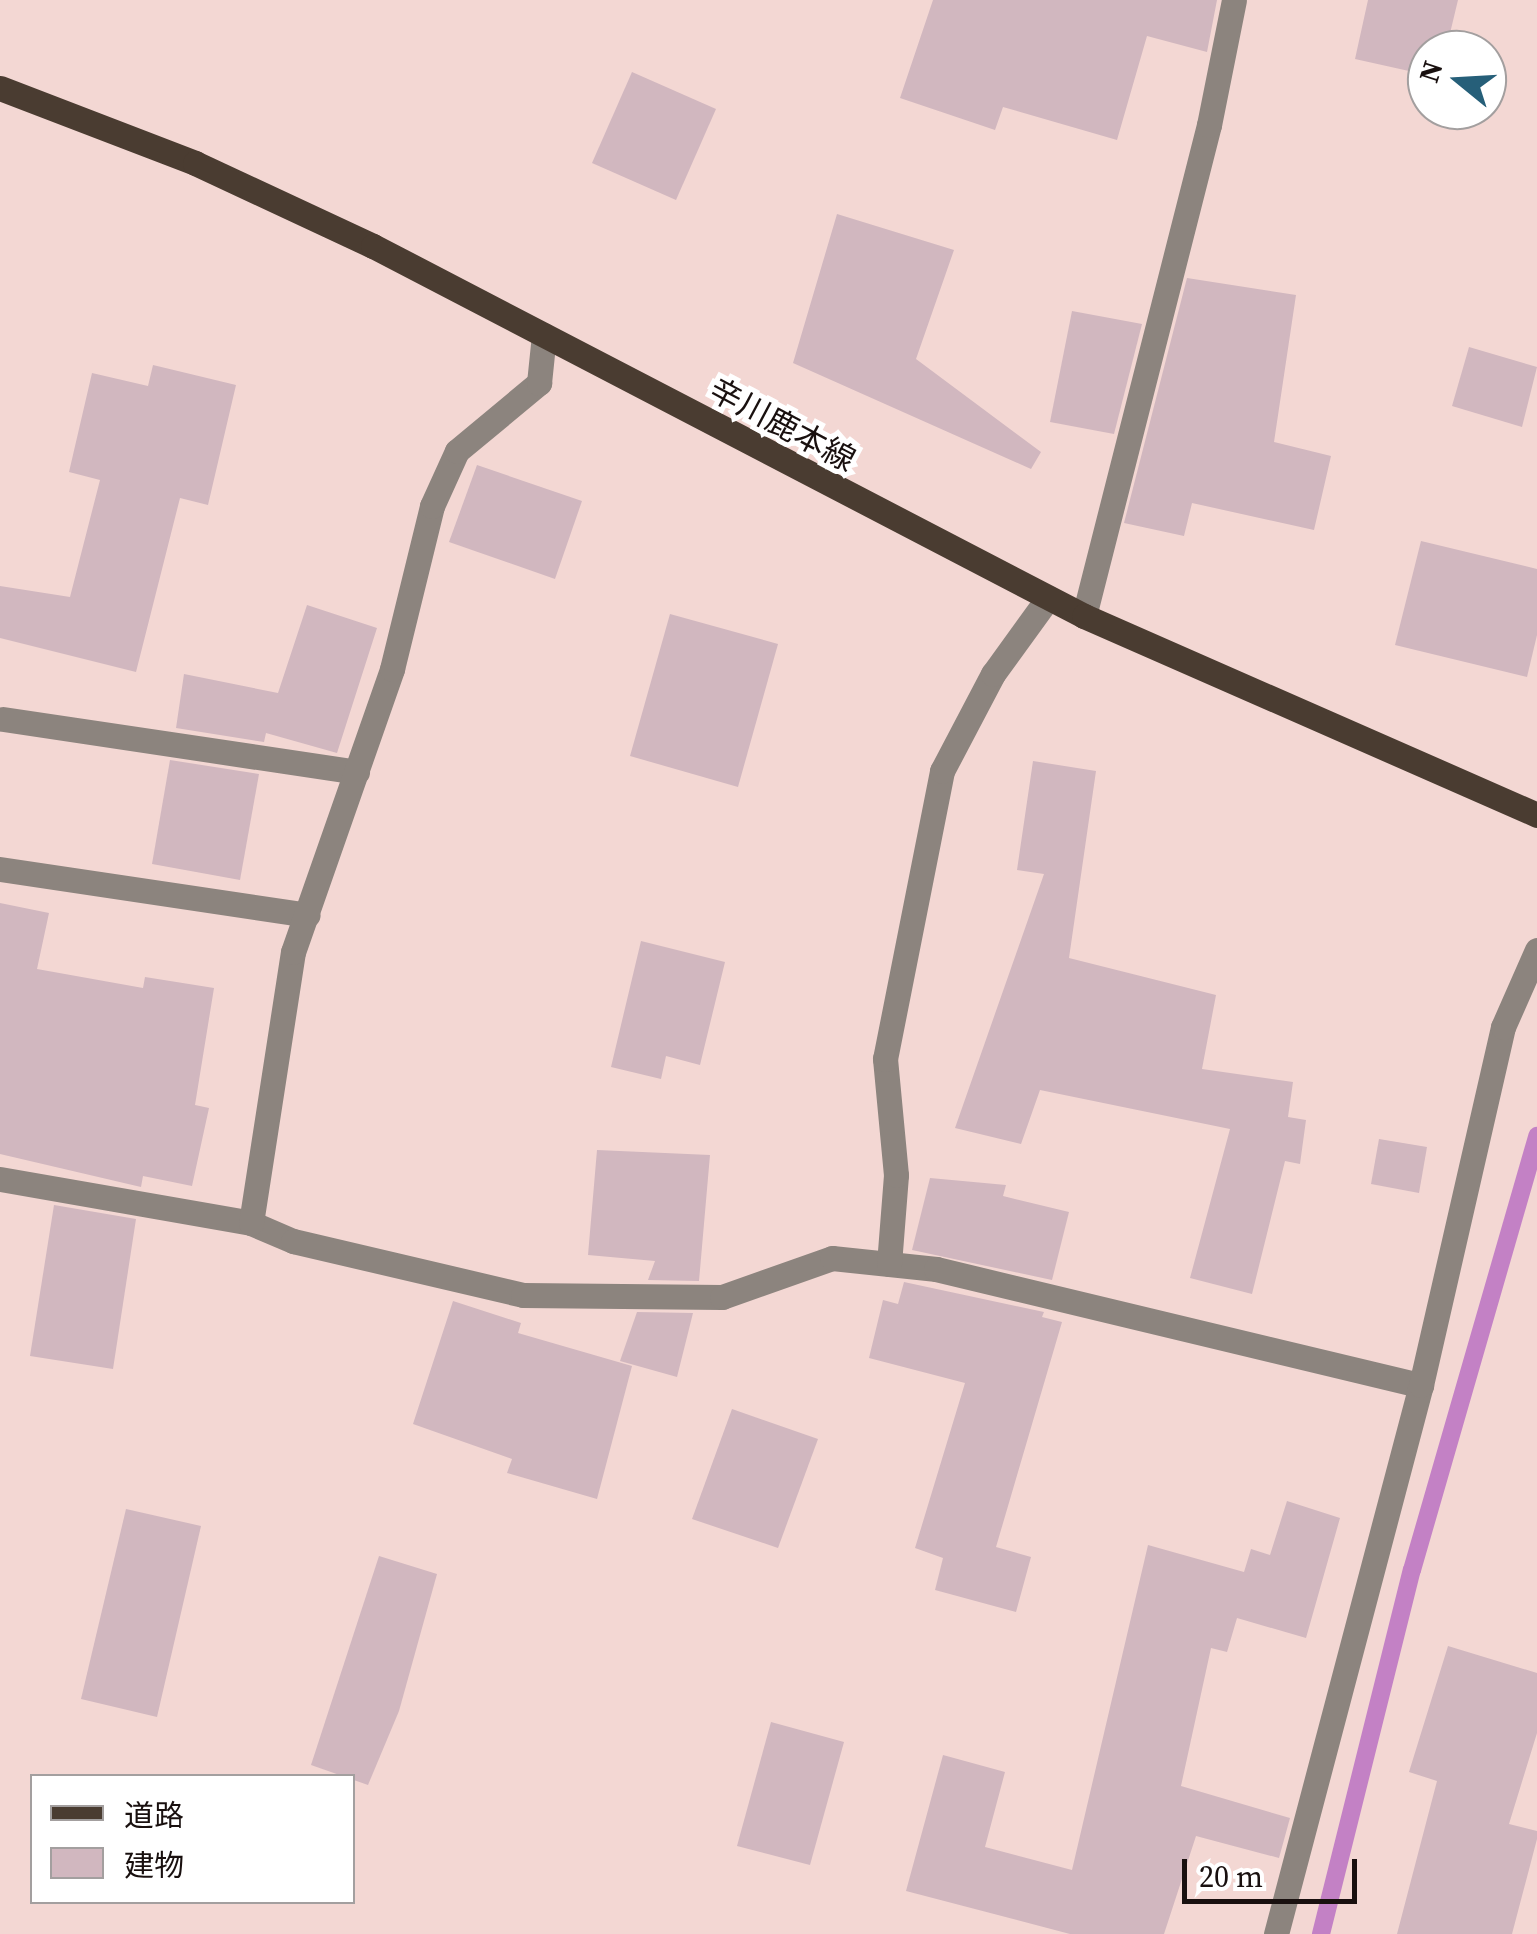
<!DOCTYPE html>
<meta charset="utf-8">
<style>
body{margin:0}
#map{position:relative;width:1537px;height:1934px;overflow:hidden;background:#f3d7d3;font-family:"Source Serif 4","Noto Sans JP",serif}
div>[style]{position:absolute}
.stream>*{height:18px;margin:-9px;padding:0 9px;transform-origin:9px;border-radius:9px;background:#c381c5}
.building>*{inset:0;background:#d1b7bf}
.minor>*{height:25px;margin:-12.5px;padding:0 12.5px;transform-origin:12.5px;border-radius:12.5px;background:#8c847e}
.major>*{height:25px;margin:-12.5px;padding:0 12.5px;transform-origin:12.5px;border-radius:12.5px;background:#4a3c31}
span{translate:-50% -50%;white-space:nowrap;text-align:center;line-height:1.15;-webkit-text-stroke:10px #fff;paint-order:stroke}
.street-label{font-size:32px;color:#19100f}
.legend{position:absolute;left:30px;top:1774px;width:325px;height:130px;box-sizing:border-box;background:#fff;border:2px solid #a39f9f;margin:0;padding:12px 18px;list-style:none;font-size:30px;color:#19100f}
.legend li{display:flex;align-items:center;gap:20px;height:50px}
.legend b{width:50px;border:2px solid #a39f9f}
.north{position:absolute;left:1407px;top:30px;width:100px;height:100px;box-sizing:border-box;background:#fff;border:2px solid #a39f9f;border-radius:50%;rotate:288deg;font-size:28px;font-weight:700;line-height:40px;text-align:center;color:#19100f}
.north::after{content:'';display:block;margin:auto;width:35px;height:45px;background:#265f79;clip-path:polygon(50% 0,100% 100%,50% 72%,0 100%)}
.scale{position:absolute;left:1182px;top:1859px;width:175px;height:45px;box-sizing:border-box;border:5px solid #19100f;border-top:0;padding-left:12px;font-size:30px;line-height:35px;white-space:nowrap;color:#19100f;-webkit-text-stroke:8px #fff;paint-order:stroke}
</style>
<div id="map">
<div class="stream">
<i style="left:1321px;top:1934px;width:375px;rotate:-76deg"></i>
<i style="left:1412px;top:1570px;width:452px;rotate:-73.9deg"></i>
</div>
<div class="building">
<i style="clip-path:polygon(933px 0,1217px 0,1207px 52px,1147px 36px,1117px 140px,1003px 107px,995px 130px,900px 98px)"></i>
<i style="clip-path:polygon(1368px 0,1458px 0,1446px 50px,1427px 50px,1427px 75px,1355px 59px)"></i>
<i style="clip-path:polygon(632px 72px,716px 109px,676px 200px,592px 163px)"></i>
<i style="clip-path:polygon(837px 214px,954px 250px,916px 359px,1041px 452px,1031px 469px,793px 363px)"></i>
<i style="clip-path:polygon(1187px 278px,1296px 295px,1274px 442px,1331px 456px,1314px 530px,1192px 503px,1184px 536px,1124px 523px)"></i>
<i style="clip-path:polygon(1072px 311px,1142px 324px,1114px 434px,1050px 422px)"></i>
<i style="clip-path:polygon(1469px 347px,1537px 367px,1522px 427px,1452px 406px)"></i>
<i style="clip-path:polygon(153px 365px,236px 385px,208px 505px,180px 498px,136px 672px,0 638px,0 586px,70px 597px,100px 480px,69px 472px,92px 373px,148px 386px)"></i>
<i style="clip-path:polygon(477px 465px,582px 501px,555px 579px,449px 542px)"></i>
<i style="clip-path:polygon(1421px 541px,1537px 569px,1537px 635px,1527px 677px,1395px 645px)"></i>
<i style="clip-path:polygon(307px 605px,377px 628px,337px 753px,266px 733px,264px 742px,176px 728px,184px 674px,278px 693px)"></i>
<i style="clip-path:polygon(670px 614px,778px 644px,738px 787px,630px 756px)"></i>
<i style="clip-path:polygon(170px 760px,259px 774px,240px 880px,152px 864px)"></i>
<i style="clip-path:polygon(1033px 761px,1096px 771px,1069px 958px,1216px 995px,1202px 1069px,1293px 1082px,1288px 1117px,1306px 1120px,1300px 1164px,1285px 1161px,1252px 1294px,1190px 1278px,1230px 1129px,1040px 1090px,1021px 1144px,955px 1128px,1044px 874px,1017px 870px)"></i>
<i style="clip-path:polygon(0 903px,49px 913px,37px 969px,143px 988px,145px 977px,214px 988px,195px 1105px,209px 1108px,192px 1186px,143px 1176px,141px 1187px,0 1154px)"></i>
<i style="clip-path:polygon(641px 941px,725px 962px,700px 1065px,666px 1056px,661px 1079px,611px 1067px)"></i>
<i style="clip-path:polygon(1379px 1139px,1427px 1147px,1419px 1193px,1371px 1184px)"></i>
<i style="clip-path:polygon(597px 1150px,710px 1155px,699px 1281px,648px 1280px,655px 1261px,588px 1255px)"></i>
<i style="clip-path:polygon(930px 1178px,1006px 1185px,1003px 1196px,1069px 1212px,1052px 1280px,912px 1250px)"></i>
<i style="clip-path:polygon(54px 1205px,136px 1219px,113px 1369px,30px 1356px)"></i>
<i style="clip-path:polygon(904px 1282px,1044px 1312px,1042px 1317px,1062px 1322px,996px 1547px,1031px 1557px,1016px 1612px,935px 1590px,943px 1558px,915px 1548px,965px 1383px,869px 1358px,883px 1300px,898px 1304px)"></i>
<i style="clip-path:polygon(453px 1301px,521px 1323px,518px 1333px,632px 1366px,597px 1499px,507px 1473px,512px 1459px,413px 1424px)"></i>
<i style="clip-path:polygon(637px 1312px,693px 1313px,677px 1377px,620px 1361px)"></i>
<i style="clip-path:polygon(732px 1409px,818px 1439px,778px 1548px,692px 1519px)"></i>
<i style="clip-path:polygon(1287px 1501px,1340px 1518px,1306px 1638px,1237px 1618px,1227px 1652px,1211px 1648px,1181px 1786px,1290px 1818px,1279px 1858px,1196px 1836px,1164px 1934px,1070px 1934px,906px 1891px,943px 1755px,1005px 1772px,985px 1847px,1072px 1870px,1148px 1545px,1244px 1572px,1251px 1549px,1270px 1555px)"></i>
<i style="clip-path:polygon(126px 1509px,201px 1526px,157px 1717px,81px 1699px)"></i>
<i style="clip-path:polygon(379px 1556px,437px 1574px,399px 1711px,368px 1785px,311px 1765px)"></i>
<i style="clip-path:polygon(1448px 1646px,1537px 1673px,1537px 1733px,1509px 1824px,1537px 1831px,1537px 1839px,1512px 1934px,1397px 1934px,1437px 1781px,1409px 1772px)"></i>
<i style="clip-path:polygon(771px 1722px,844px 1742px,810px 1865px,737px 1846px)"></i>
</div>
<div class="minor">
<i style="left:1084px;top:616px;width:507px;rotate:-75.72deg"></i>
<i style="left:1209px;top:125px;width:127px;rotate:-78.7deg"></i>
<i style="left:3px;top:719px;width:358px;rotate:8.5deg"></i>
<i style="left:0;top:869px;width:311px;rotate:8.5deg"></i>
<i style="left:0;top:1179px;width:255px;rotate:9.9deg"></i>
<i style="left:251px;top:1223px;width:46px;rotate:23.2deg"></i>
<i style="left:293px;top:1241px;width:236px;rotate:13.2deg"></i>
<i style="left:523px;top:1295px;width:199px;rotate:0.6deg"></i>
<i style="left:722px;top:1297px;width:117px;rotate:-19.5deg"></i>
<i style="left:832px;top:1258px;width:105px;rotate:6deg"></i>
<i style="left:936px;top:1269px;width:499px;rotate:13.5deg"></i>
<i style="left:251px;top:1223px;width:274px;rotate:-81.2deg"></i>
<i style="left:293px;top:952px;width:300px;rotate:-70.7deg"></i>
<i style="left:392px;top:669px;width:168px;rotate:-76.2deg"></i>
<i style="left:432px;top:506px;width:60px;rotate:-65.6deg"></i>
<i style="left:457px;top:451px;width:107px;rotate:-39.7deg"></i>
<i style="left:539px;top:383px;width:48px;rotate:-84.1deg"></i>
<i style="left:889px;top:1264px;width:89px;rotate:-85.5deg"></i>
<i style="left:896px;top:1175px;width:117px;rotate:-95.4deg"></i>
<i style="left:885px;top:1059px;width:294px;rotate:-78.8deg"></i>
<i style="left:942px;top:771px;width:110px;rotate:-62.3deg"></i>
<i style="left:993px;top:674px;width:94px;rotate:-54.1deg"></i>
<i style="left:1276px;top:1934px;width:568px;rotate:-75.21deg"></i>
<i style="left:1421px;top:1385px;width:367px;rotate:-77.1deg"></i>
<i style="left:1503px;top:1027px;width:84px;rotate:-66.2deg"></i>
</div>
<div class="major">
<i style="left:0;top:88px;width:209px;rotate:21deg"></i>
<i style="left:195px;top:163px;width:196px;rotate:25deg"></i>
<i style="left:373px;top:246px;width:802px;rotate:27.49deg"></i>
<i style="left:1084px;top:616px;width:495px;rotate:23.7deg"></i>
</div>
<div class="street-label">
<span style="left:782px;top:425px;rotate:28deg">辛川鹿本線</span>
</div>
<ul class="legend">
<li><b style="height:12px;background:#4a3c31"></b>道路</li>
<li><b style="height:28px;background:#d1b7bf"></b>建物</li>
</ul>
<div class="north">N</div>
<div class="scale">20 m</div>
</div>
